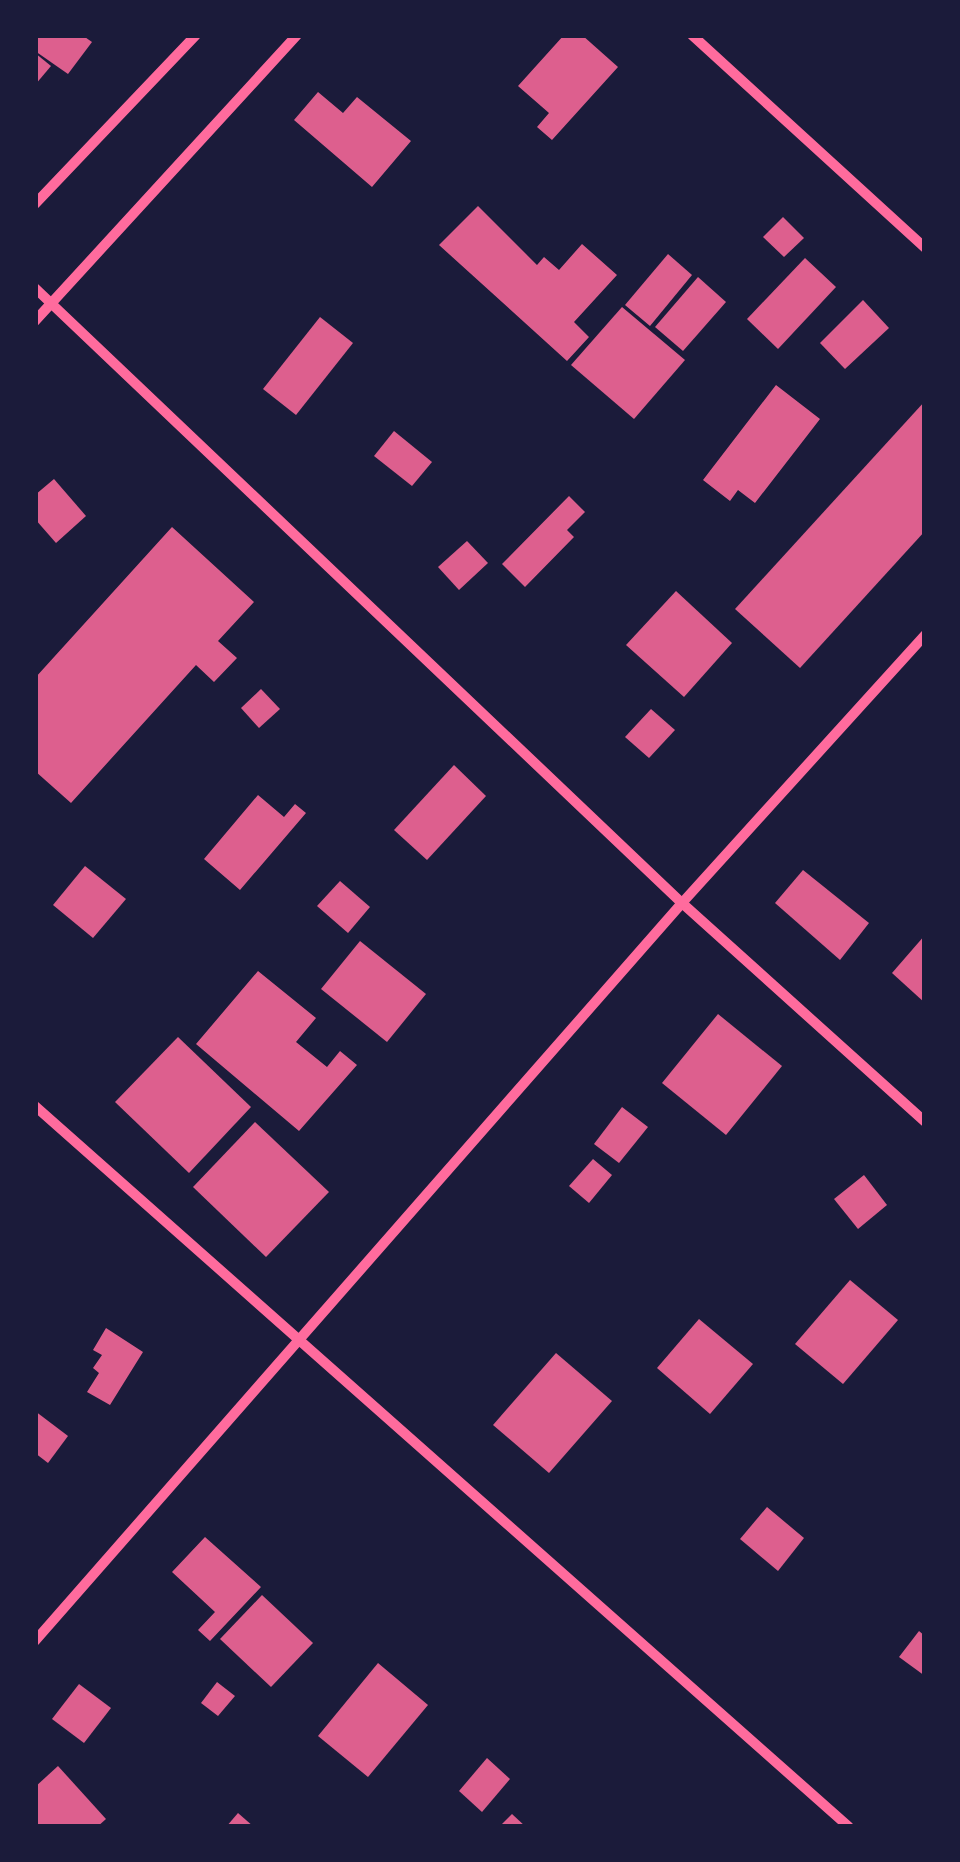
<!DOCTYPE html>
<style>
body{margin:0}
#map{position:relative;width:960px;height:1862px;overflow:hidden;background:#1b1b3a;font-family:"IBM Plex Sans",sans-serif}
div>[style]{position:absolute}
.building>*{inset:0;background:#dd5f8e}
.minor>*{height:10px;margin:-5px;padding:0 5px;transform-origin:5px;border-radius:5px;background:#ff6b9d}
span{translate:-50% -50%;white-space:nowrap;text-align:center;line-height:1.15;-webkit-text-stroke:9px #1b1b3a;paint-order:stroke}
.frame{position:absolute;inset:0;border:38px solid #1b1b3a;pointer-events:none}
</style>
<div id="map">
<div class="building">
<i style="clip-path:polygon(35px 35px,82px 35px,92px 42px,68px 74px,35px 51px)"></i>
<i style="clip-path:polygon(564px 35px,582px 35px,618px 67px,552px 140px,537px 127px,549px 113px,518px 86px)"></i>
<i style="clip-path:polygon(35px 53px,51px 66px,35px 85px)"></i>
<i style="clip-path:polygon(318px 92px,343px 113px,357px 97px,411px 141px,372px 187px,294px 120px)"></i>
<i style="clip-path:polygon(478px 206px,537px 265px,544px 257px,559px 270px,582px 244px,617px 275px,574px 322px,589px 337px,567px 361px,439px 245px)"></i>
<i style="clip-path:polygon(783px 217px,804px 238px,784px 257px,763px 237px)"></i>
<i style="clip-path:polygon(668px 254px,692px 275px,650px 326px,625px 305px)"></i>
<i style="clip-path:polygon(805px 258px,836px 287px,778px 349px,747px 319px)"></i>
<i style="clip-path:polygon(698px 277px,726px 302px,683px 351px,655px 327px)"></i>
<i style="clip-path:polygon(863px 300px,889px 328px,845px 369px,820px 343px)"></i>
<i style="clip-path:polygon(622px 307px,685px 360px,634px 419px,571px 365px)"></i>
<i style="clip-path:polygon(320px 317px,353px 343px,296px 415px,263px 389px)"></i>
<i style="clip-path:polygon(776px 385px,820px 419px,755px 503px,738px 490px,730px 501px,703px 480px)"></i>
<i style="clip-path:polygon(925px 401px,925px 531px,800px 668px,735px 609px)"></i>
<i style="clip-path:polygon(394px 431px,432px 462px,412px 486px,374px 456px)"></i>
<i style="clip-path:polygon(54px 479px,86px 516px,56px 543px,35px 519px,35px 495px)"></i>
<i style="clip-path:polygon(569px 496px,585px 512px,567px 530px,574px 537px,525px 587px,502px 564px)"></i>
<i style="clip-path:polygon(172px 527px,254px 602px,218px 641px,237px 658px,214px 682px,196px 665px,71px 803px,35px 771px,35px 678px)"></i>
<i style="clip-path:polygon(467px 541px,488px 563px,459px 590px,438px 567px)"></i>
<i style="clip-path:polygon(676px 591px,732px 643px,684px 697px,626px 645px)"></i>
<i style="clip-path:polygon(261px 689px,280px 709px,259px 728px,241px 708px)"></i>
<i style="clip-path:polygon(651px 709px,675px 730px,649px 758px,625px 737px)"></i>
<i style="clip-path:polygon(454px 765px,486px 796px,427px 860px,394px 830px)"></i>
<i style="clip-path:polygon(258px 795px,284px 817px,295px 804px,306px 813px,240px 890px,204px 859px)"></i>
<i style="clip-path:polygon(85px 866px,126px 899px,93px 938px,53px 905px)"></i>
<i style="clip-path:polygon(803px 870px,869px 923px,840px 960px,775px 903px)"></i>
<i style="clip-path:polygon(340px 881px,370px 907px,348px 933px,317px 906px)"></i>
<i style="clip-path:polygon(925px 935px,925px 1003px,892px 973px)"></i>
<i style="clip-path:polygon(360px 941px,426px 994px,387px 1042px,321px 989px)"></i>
<i style="clip-path:polygon(258px 971px,316px 1018px,296px 1042px,327px 1067px,340px 1051px,357px 1065px,299px 1131px,196px 1044px)"></i>
<i style="clip-path:polygon(718px 1014px,782px 1066px,726px 1135px,662px 1083px)"></i>
<i style="clip-path:polygon(178px 1037px,251px 1107px,189px 1173px,115px 1102px)"></i>
<i style="clip-path:polygon(622px 1107px,648px 1127px,619px 1163px,594px 1144px)"></i>
<i style="clip-path:polygon(255px 1122px,329px 1192px,266px 1257px,193px 1187px)"></i>
<i style="clip-path:polygon(593px 1159px,612px 1175px,589px 1203px,569px 1186px)"></i>
<i style="clip-path:polygon(864px 1175px,887px 1205px,858px 1229px,834px 1199px)"></i>
<i style="clip-path:polygon(850px 1280px,898px 1320px,843px 1384px,795px 1344px)"></i>
<i style="clip-path:polygon(699px 1319px,753px 1364px,710px 1414px,657px 1368px)"></i>
<i style="clip-path:polygon(106px 1328px,143px 1352px,110px 1405px,87px 1392px,99px 1373px,93px 1368px,102px 1355px,93px 1350px)"></i>
<i style="clip-path:polygon(556px 1353px,612px 1401px,549px 1473px,493px 1425px)"></i>
<i style="clip-path:polygon(35px 1411px,68px 1436px,48px 1463px,35px 1453px)"></i>
<i style="clip-path:polygon(767px 1507px,804px 1538px,778px 1571px,740px 1539px)"></i>
<i style="clip-path:polygon(205px 1537px,261px 1587px,210px 1641px,198px 1630px,215px 1612px,172px 1572px)"></i>
<i style="clip-path:polygon(262px 1595px,313px 1643px,271px 1687px,220px 1639px)"></i>
<i style="clip-path:polygon(919px 1631px,925px 1636px,925px 1676px,899px 1657px)"></i>
<i style="clip-path:polygon(378px 1663px,428px 1705px,368px 1777px,318px 1736px)"></i>
<i style="clip-path:polygon(217px 1682px,235px 1696px,218px 1716px,201px 1703px)"></i>
<i style="clip-path:polygon(79px 1684px,111px 1708px,84px 1743px,52px 1719px)"></i>
<i style="clip-path:polygon(487px 1758px,510px 1779px,482px 1812px,459px 1791px)"></i>
<i style="clip-path:polygon(58px 1766px,106px 1819px,97px 1827px,39px 1827px,35px 1823px,35px 1787px)"></i>
<i style="clip-path:polygon(238px 1813px,254px 1827px,226px 1827px)"></i>
<i style="clip-path:polygon(512px 1814px,526px 1827px,499px 1827px)"></i>
</div>
<div class="minor">
<i style="left:692px;top:35px;width:316px;rotate:42.4deg"></i>
<i style="left:35px;top:204px;width:233px;rotate:-46.4deg"></i>
<i style="left:35px;top:288px;width:893px;rotate:43.55deg"></i>
<i style="left:682px;top:903px;width:327px;rotate:42deg"></i>
<i style="left:35px;top:321px;width:388px;rotate:-47.5deg"></i>
<i style="left:35px;top:1106px;width:1087px;rotate:41.53deg"></i>
<i style="left:35px;top:1641px;width:981px;rotate:-48.76deg"></i>
<i style="left:682px;top:903px;width:362px;rotate:-47.8deg"></i>
</div>
<div class="frame"></div>
</div>
